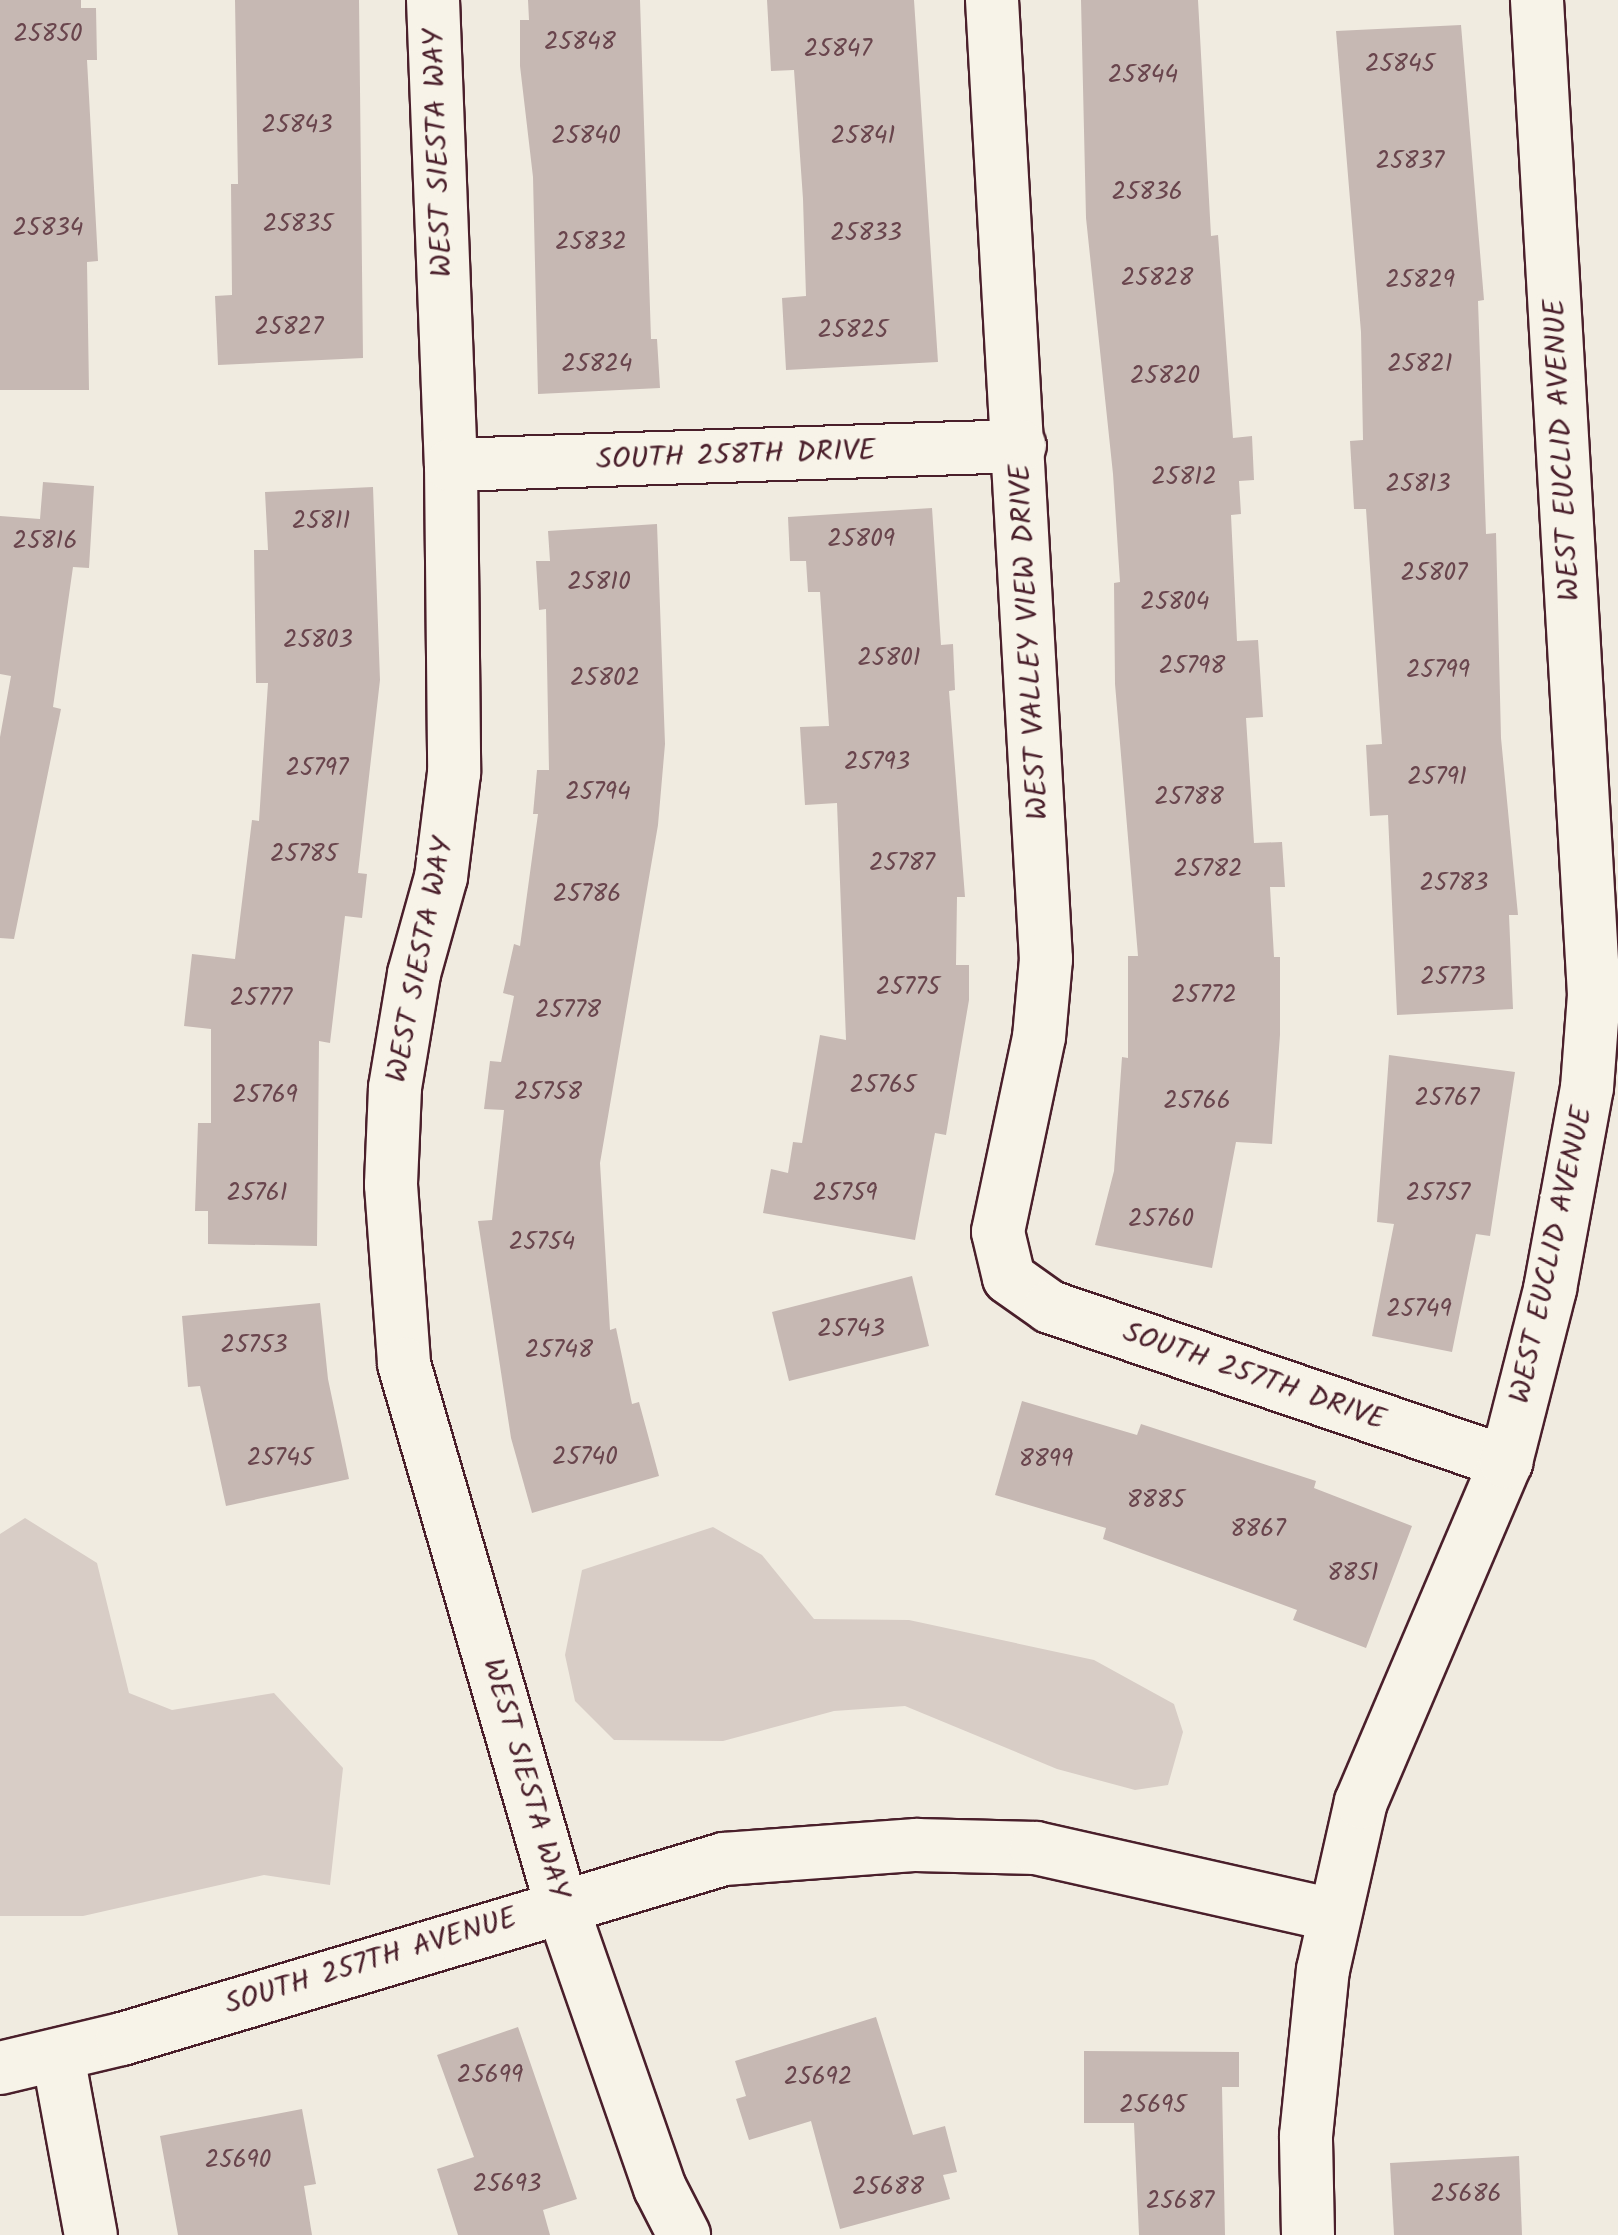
<!DOCTYPE html>
<style>
body{margin:0}
#map{position:relative;width:1618px;height:2235px;overflow:hidden;background:#f0ebe0;font-family:Kalam,sans-serif}
div>[style]{position:absolute}
.green>*{inset:0;background:#d8cdc6}
.building>*{inset:0;background:#c6b8b3}
.roads{filter:drop-shadow(2px 0 #4a1f2b) drop-shadow(-2px 0 #4a1f2b) drop-shadow(0 2px #4a1f2b) drop-shadow(0 -2px #4a1f2b)}
.minor>*{height:52px;margin:-26px;padding:0 26px;transform-origin:26px;border-radius:26px;background:#f7f3e8}
span{translate:-50% -50%;white-space:nowrap;text-align:center;line-height:1.15;-webkit-text-stroke:10px #f7f3e8;paint-order:stroke}
.number-label{font-size:25px;color:#69454d}
.number-label span{-webkit-text-stroke-width:0}
.street-label{font-size:30px;color:#4a1f2b}
</style>
<div id="map">
<div class="green">
<i style="clip-path:polygon(25px 1518px,97px 1563px,129px 1693px,172px 1710px,274px 1693px,343px 1768px,330px 1885px,264px 1875px,83px 1916px,0 1916px,0 1534px)"></i>
<i style="clip-path:polygon(713px 1527px,762px 1555px,814px 1619px,909px 1620px,1094px 1660px,1174px 1704px,1183px 1732px,1168px 1785px,1135px 1790px,1057px 1769px,905px 1706px,834px 1711px,723px 1741px,614px 1740px,575px 1701px,565px 1655px,582px 1570px)"></i>
</div>
<div class="building">
<i style="clip-path:polygon(0 0,81px 0,81px 8px,96px 8px,97px 60px,87px 60px,98px 261px,87px 262px,89px 390px,0 390px)"></i>
<i style="clip-path:polygon(235px 0,359px 0,363px 358px,218px 365px,215px 296px,232px 295px,231px 184px,238px 184px)"></i>
<i style="clip-path:polygon(528px 0,640px 0,651px 339px,657px 339px,660px 388px,538px 394px,533px 177px,520px 66px,520px 20px,529px 20px)"></i>
<i style="clip-path:polygon(767px 0,914px 0,938px 362px,786px 370px,782px 298px,806px 296px,803px 199px,794px 70px,771px 71px)"></i>
<i style="clip-path:polygon(1081px 0,1198px 0,1211px 236px,1218px 235px,1233px 438px,1252px 436px,1254px 480px,1239px 481px,1241px 514px,1231px 515px,1237px 641px,1258px 640px,1263px 717px,1246px 718px,1254px 843px,1282px 842px,1285px 887px,1270px 887px,1274px 957px,1280px 957px,1280px 1035px,1272px 1144px,1236px 1142px,1212px 1268px,1095px 1245px,1114px 1171px,1122px 1057px,1128px 1058px,1128px 956px,1138px 956px,1115px 684px,1114px 583px,1120px 582px,1113px 474px,1086px 218px)"></i>
<i style="clip-path:polygon(1461px 25px,1484px 300px,1478px 301px,1486px 534px,1496px 533px,1501px 738px,1518px 915px,1509px 915px,1513px 1009px,1397px 1015px,1388px 815px,1370px 816px,1366px 745px,1382px 744px,1366px 509px,1354px 509px,1350px 441px,1363px 440px,1361px 332px,1336px 31px)"></i>
<i style="clip-path:polygon(43px 482px,94px 486px,89px 568px,73px 567px,53px 707px,61px 709px,14px 939px,0 938px,0 737px,11px 676px,0 674px,0 516px,40px 519px)"></i>
<i style="clip-path:polygon(373px 487px,380px 680px,358px 873px,367px 874px,362px 918px,345px 916px,330px 1043px,319px 1041px,317px 1246px,208px 1244px,208px 1211px,195px 1211px,198px 1123px,211px 1123px,211px 1029px,184px 1026px,192px 954px,235px 959px,252px 820px,259px 821px,268px 683px,256px 683px,254px 550px,268px 550px,265px 492px)"></i>
<i style="clip-path:polygon(932px 508px,941px 645px,953px 644px,955px 690px,949px 691px,965px 897px,957px 897px,956px 965px,969px 965px,969px 1000px,946px 1135px,935px 1133px,915px 1240px,763px 1213px,771px 1169px,788px 1173px,793px 1142px,802px 1143px,820px 1035px,846px 1040px,837px 803px,805px 805px,800px 727px,829px 726px,820px 592px,808px 592px,806px 561px,790px 561px,788px 517px)"></i>
<i style="clip-path:polygon(657px 524px,665px 744px,658px 825px,600px 1163px,610px 1330px,616px 1328px,632px 1404px,639px 1402px,659px 1476px,532px 1513px,511px 1438px,478px 1221px,492px 1220px,504px 1110px,484px 1109px,490px 1061px,501px 1062px,514px 996px,503px 993px,514px 944px,520px 946px,538px 814px,533px 814px,537px 770px,549px 770px,546px 609px,539px 610px,536px 561px,550px 561px,548px 531px)"></i>
<i style="clip-path:polygon(1389px 1055px,1515px 1072px,1490px 1236px,1476px 1234px,1452px 1352px,1372px 1336px,1394px 1224px,1377px 1222px)"></i>
<i style="clip-path:polygon(912px 1276px,929px 1346px,789px 1381px,772px 1312px)"></i>
<i style="clip-path:polygon(320px 1303px,328px 1379px,349px 1479px,226px 1506px,200px 1386px,188px 1387px,182px 1316px)"></i>
<i style="clip-path:polygon(1022px 1401px,1137px 1435px,1141px 1424px,1316px 1481px,1314px 1488px,1412px 1526px,1366px 1648px,1293px 1620px,1297px 1610px,1103px 1539px,1106px 1528px,995px 1495px)"></i>
<i style="clip-path:polygon(876px 2017px,913px 2135px,945px 2126px,957px 2172px,943px 2175px,950px 2199px,840px 2229px,811px 2121px,749px 2140px,736px 2099px,746px 2096px,735px 2061px)"></i>
<i style="clip-path:polygon(518px 2027px,577px 2199px,543px 2210px,550px 2235px,458px 2235px,437px 2169px,474px 2157px,437px 2055px)"></i>
<i style="clip-path:polygon(1084px 2051px,1239px 2052px,1239px 2087px,1222px 2087px,1225px 2235px,1139px 2235px,1134px 2123px,1084px 2123px)"></i>
<i style="clip-path:polygon(302px 2109px,316px 2184px,304px 2186px,312px 2235px,178px 2235px,160px 2136px)"></i>
<i style="clip-path:polygon(1519px 2156px,1522px 2235px,1394px 2235px,1390px 2163px)"></i>
</div>
<div class="roads">
<div class="minor">
<i style="left:433px;top:0;width:465px;rotate:87.8deg"></i>
<i style="left:451px;top:465px;width:308px;rotate:89.4deg"></i>
<i style="left:454px;top:773px;width:105px;rotate:97.1deg"></i>
<i style="left:441px;top:877px;width:101px;rotate:105.6deg"></i>
<i style="left:414px;top:974px;width:116px;rotate:99.5deg"></i>
<i style="left:395px;top:1088px;width:97px;rotate:92.4deg"></i>
<i style="left:391px;top:1185px;width:179px;rotate:85.8deg"></i>
<i style="left:404px;top:1364px;width:562px;rotate:73.79deg"></i>
<i style="left:561px;top:1904px;width:301px;rotate:70.8deg"></i>
<i style="left:660px;top:2188px;width:53px;rotate:62.9deg"></i>
<i style="left:992px;top:0;width:961px;rotate:86.78deg"></i>
<i style="left:1046px;top:959px;width:78px;rotate:95.1deg"></i>
<i style="left:1039px;top:1037px;width:199px;rotate:101.9deg"></i>
<i style="left:998px;top:1232px;width:47px;rotate:76.6deg"></i>
<i style="left:1009px;top:1278px;width:50px;rotate:35.3deg"></i>
<i style="left:1050px;top:1307px;width:482px;rotate:18.8deg"></i>
<i style="left:451px;top:465px;width:569px;rotate:-1.91deg"></i>
<i style="left:58px;top:2056px;width:182px;rotate:79.6deg"></i>
<i style="left:0;top:2068px;width:125px;rotate:-13.4deg"></i>
<i style="left:122px;top:2039px;width:628px;rotate:-16.65deg"></i>
<i style="left:724px;top:1859px;width:193px;rotate:-4.2deg"></i>
<i style="left:916px;top:1845px;width:120px;rotate:1.4deg"></i>
<i style="left:1036px;top:1848px;width:304px;rotate:12.7deg"></i>
<i style="left:1308px;top:2235px;width:99px;rotate:-91.2deg"></i>
<i style="left:1306px;top:2136px;width:167px;rotate:-84.2deg"></i>
<i style="left:1323px;top:1970px;width:172px;rotate:-77.3deg"></i>
<i style="left:1361px;top:1802px;width:370px;rotate:-66.9deg"></i>
<i style="left:1506px;top:1462px;width:179px;rotate:-75.7deg"></i>
<i style="left:1550px;top:1289px;width:204px;rotate:-79.6deg"></i>
<i style="left:1587px;top:1088px;width:93px;rotate:-85.7deg"></i>
<i style="left:1594px;top:995px;width:997px;rotate:-93.28deg"></i>
</div>
</div>
<div class="number-label">
<span style="left:48px;top:34px">25850</span>
<span style="left:580px;top:42px">25848</span>
<span style="left:838px;top:49px">25847</span>
<span style="left:1400px;top:64px">25845</span>
<span style="left:1143px;top:75px">25844</span>
<span style="left:297px;top:125px">25843</span>
<span style="left:586px;top:136px">25840</span>
<span style="left:863px;top:136px">25841</span>
<span style="left:1410px;top:161px">25837</span>
<span style="left:1147px;top:192px">25836</span>
<span style="left:298px;top:224px">25835</span>
<span style="left:48px;top:228px">25834</span>
<span style="left:866px;top:233px">25833</span>
<span style="left:591px;top:242px">25832</span>
<span style="left:1157px;top:278px">25828</span>
<span style="left:1420px;top:280px">25829</span>
<span style="left:289px;top:327px">25827</span>
<span style="left:853px;top:330px">25825</span>
<span style="left:597px;top:364px">25824</span>
<span style="left:1420px;top:364px">25821</span>
<span style="left:1165px;top:376px">25820</span>
<span style="left:1184px;top:477px">25812</span>
<span style="left:1418px;top:484px">25813</span>
<span style="left:321px;top:521px">25811</span>
<span style="left:861px;top:539px">25809</span>
<span style="left:45px;top:541px">25816</span>
<span style="left:1434px;top:573px">25807</span>
<span style="left:599px;top:582px">25810</span>
<span style="left:1175px;top:602px">25804</span>
<span style="left:318px;top:640px">25803</span>
<span style="left:889px;top:658px">25801</span>
<span style="left:1192px;top:666px">25798</span>
<span style="left:1438px;top:670px">25799</span>
<span style="left:605px;top:678px">25802</span>
<span style="left:877px;top:762px">25793</span>
<span style="left:317px;top:768px">25797</span>
<span style="left:1437px;top:777px">25791</span>
<span style="left:598px;top:792px">25794</span>
<span style="left:1189px;top:797px">25788</span>
<span style="left:304px;top:854px">25785</span>
<span style="left:902px;top:863px">25787</span>
<span style="left:1208px;top:869px">25782</span>
<span style="left:1454px;top:883px">25783</span>
<span style="left:587px;top:894px">25786</span>
<span style="left:1453px;top:977px">25773</span>
<span style="left:908px;top:987px">25775</span>
<span style="left:1204px;top:995px">25772</span>
<span style="left:261px;top:998px">25777</span>
<span style="left:568px;top:1010px">25778</span>
<span style="left:883px;top:1085px">25765</span>
<span style="left:548px;top:1092px">25758</span>
<span style="left:265px;top:1095px">25769</span>
<span style="left:1447px;top:1098px">25767</span>
<span style="left:1197px;top:1101px">25766</span>
<span style="left:257px;top:1193px">25761</span>
<span style="left:845px;top:1193px">25759</span>
<span style="left:1438px;top:1193px">25757</span>
<span style="left:1161px;top:1219px">25760</span>
<span style="left:542px;top:1242px">25754</span>
<span style="left:1419px;top:1309px">25749</span>
<span style="left:851px;top:1329px">25743</span>
<span style="left:254px;top:1345px">25753</span>
<span style="left:559px;top:1350px">25748</span>
<span style="left:585px;top:1457px">25740</span>
<span style="left:280px;top:1458px">25745</span>
<span style="left:1046px;top:1459px">8899</span>
<span style="left:1156px;top:1500px">8885</span>
<span style="left:1258px;top:1529px">8867</span>
<span style="left:1353px;top:1573px">8851</span>
<span style="left:490px;top:2075px">25699</span>
<span style="left:818px;top:2077px">25692</span>
<span style="left:1153px;top:2105px">25695</span>
<span style="left:238px;top:2160px">25690</span>
<span style="left:507px;top:2184px">25693</span>
<span style="left:888px;top:2187px">25688</span>
<span style="left:1466px;top:2194px">25686</span>
<span style="left:1180px;top:2201px">25687</span>
</div>
<div class="street-label">
<span style="left:439px;top:153px;rotate:-92deg">WEST SIESTA WAY</span>
<span style="left:1563px;top:450px;rotate:-93deg">WEST EUCLID AVENUE</span>
<span style="left:736px;top:456px;rotate:-2deg">SOUTH 258TH DRIVE</span>
<span style="left:1030px;top:642px;rotate:-93deg">WEST VALLEY VIEW DRIVE</span>
<span style="left:421px;top:960px;rotate:-79deg">WEST SIESTA WAY</span>
<span style="left:1552px;top:1255px;rotate:-78deg">WEST EUCLID AVENUE</span>
<span style="left:1254px;top:1377px;rotate:19deg">SOUTH 257TH DRIVE</span>
<span style="left:525px;top:1779px;rotate:74deg">WEST SIESTA WAY</span>
<span style="left:371px;top:1962px;rotate:-17deg">SOUTH 257TH AVENUE</span>
</div>
</div>
